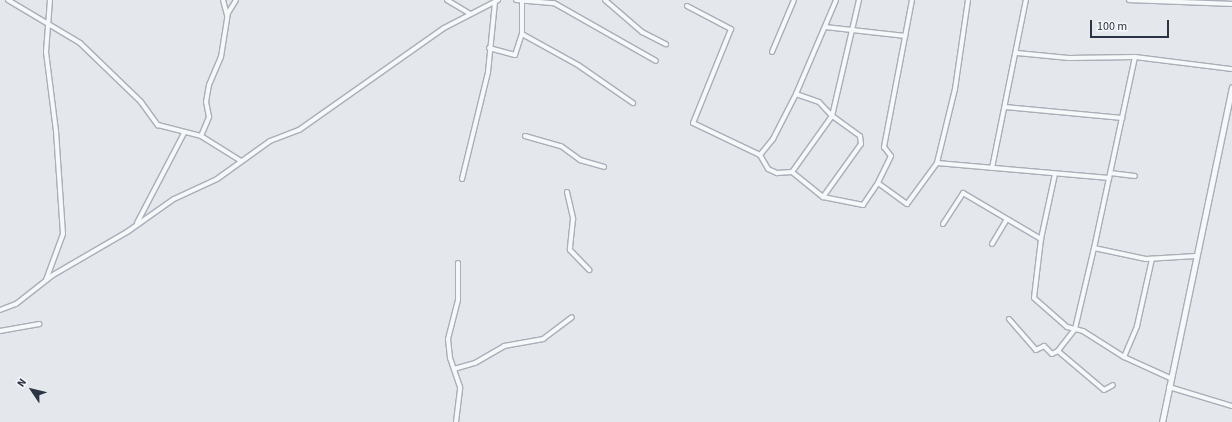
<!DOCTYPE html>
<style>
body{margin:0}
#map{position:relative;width:1232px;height:422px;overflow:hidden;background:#e4e7ec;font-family:"Source Sans 3",sans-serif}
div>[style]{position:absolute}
.roads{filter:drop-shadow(1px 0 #a9aeb7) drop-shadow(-1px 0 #a9aeb7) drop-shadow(0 1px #a9aeb7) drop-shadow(0 -1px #a9aeb7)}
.minor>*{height:4px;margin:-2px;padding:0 2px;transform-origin:2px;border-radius:2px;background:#f7f8fa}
.tertiary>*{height:5px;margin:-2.5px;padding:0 2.5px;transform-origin:2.5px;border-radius:2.5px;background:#f7f8fa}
span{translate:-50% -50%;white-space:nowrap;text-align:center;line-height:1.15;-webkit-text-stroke:3.5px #f4f6f9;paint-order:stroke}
.north{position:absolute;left:12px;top:370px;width:40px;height:40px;-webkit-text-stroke:3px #f4f6f9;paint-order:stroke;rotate:305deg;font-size:11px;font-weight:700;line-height:16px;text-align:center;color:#2b3445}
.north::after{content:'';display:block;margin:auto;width:14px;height:18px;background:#2b3445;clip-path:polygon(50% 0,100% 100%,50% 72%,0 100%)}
.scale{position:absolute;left:1090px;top:20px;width:79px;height:18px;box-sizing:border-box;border:2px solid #2b3445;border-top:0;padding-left:5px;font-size:12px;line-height:14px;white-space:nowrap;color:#2b3445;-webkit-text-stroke:3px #f4f6f9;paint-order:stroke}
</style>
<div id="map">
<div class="roads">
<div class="minor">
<i style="left:8px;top:0;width:84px;rotate:30.8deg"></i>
<i style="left:80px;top:43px;width:85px;rotate:44deg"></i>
<i style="left:141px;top:102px;width:29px;rotate:54deg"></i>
<i style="left:158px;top:125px;width:44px;rotate:14.3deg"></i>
<i style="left:201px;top:136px;width:47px;rotate:32deg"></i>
<i style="left:223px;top:0;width:16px;rotate:75deg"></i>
<i style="left:447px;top:0;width:27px;rotate:31deg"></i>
<i style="left:516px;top:0;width:38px;rotate:5deg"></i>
<i style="left:554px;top:3px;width:117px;rotate:29.6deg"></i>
<i style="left:605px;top:0;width:49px;rotate:40.9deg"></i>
<i style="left:642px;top:32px;width:27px;rotate:27deg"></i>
<i style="left:912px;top:0;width:150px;rotate:100.8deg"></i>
<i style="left:884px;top:147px;width:11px;rotate:52deg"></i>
<i style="left:891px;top:156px;width:30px;rotate:116deg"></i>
<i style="left:878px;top:183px;width:36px;rotate:36deg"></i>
<i style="left:907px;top:204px;width:51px;rotate:-53.8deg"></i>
<i style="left:968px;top:0;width:90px;rotate:98.3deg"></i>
<i style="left:955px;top:89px;width:76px;rotate:103.7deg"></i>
<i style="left:937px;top:163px;width:173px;rotate:5deg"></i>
<i style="left:1129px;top:0;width:103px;rotate:2.2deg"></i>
<i style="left:687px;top:6px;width:50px;rotate:27.6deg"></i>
<i style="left:731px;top:29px;width:101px;rotate:112deg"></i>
<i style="left:693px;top:123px;width:74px;rotate:25.5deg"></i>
<i style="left:760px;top:155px;width:21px;rotate:-51deg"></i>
<i style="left:773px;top:139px;width:51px;rotate:-62.9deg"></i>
<i style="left:796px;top:94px;width:102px;rotate:-66.9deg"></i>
<i style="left:825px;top:27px;width:81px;rotate:6.3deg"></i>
<i style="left:522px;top:34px;width:64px;rotate:29deg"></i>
<i style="left:578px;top:65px;width:67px;rotate:34.6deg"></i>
<i style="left:489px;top:48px;width:27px;rotate:15deg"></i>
<i style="left:515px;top:55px;width:22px;rotate:-72deg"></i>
<i style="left:522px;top:34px;width:34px;rotate:-90deg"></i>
<i style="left:772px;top:52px;width:56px;rotate:-67.1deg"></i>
<i style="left:1017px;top:53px;width:52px;rotate:5.5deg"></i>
<i style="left:1069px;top:58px;width:66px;rotate:-0.9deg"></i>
<i style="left:1135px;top:57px;width:98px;rotate:7.1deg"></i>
<i style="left:1135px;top:57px;width:195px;rotate:102.1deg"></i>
<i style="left:1094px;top:248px;width:53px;rotate:11.9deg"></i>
<i style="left:1146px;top:259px;width:50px;rotate:-3.4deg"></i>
<i style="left:796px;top:94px;width:24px;rotate:19deg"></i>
<i style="left:819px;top:102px;width:19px;rotate:47deg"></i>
<i style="left:832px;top:116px;width:69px;rotate:125.5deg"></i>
<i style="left:792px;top:172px;width:40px;rotate:39deg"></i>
<i style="left:823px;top:197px;width:41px;rotate:11.3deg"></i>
<i style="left:863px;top:205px;width:27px;rotate:-56deg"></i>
<i style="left:1005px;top:107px;width:118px;rotate:5.4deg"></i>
<i style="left:201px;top:136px;width:21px;rotate:-67deg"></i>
<i style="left:209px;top:117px;width:15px;rotate:-101deg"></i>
<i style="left:206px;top:102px;width:17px;rotate:-80deg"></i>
<i style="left:209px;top:85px;width:30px;rotate:-67deg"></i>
<i style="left:221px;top:57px;width:45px;rotate:-81deg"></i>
<i style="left:228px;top:13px;width:15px;rotate:-58deg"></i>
<i style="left:525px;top:136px;width:37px;rotate:16deg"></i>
<i style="left:561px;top:146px;width:24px;rotate:36deg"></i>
<i style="left:580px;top:160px;width:25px;rotate:16deg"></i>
<i style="left:760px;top:155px;width:16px;rotate:60deg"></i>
<i style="left:768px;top:169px;width:10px;rotate:24deg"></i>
<i style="left:777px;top:173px;width:15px;rotate:-4deg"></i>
<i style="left:992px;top:168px;width:171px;rotate:-78.6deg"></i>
<i style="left:1110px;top:173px;width:25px;rotate:7deg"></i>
<i style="left:1055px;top:174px;width:66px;rotate:102.2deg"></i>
<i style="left:1041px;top:239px;width:59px;rotate:96.8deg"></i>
<i style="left:1034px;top:298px;width:44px;rotate:41.3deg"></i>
<i style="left:1067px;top:327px;width:16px;rotate:14deg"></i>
<i style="left:1083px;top:331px;width:49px;rotate:32.4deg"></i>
<i style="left:1124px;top:357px;width:51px;rotate:24.5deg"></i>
<i style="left:462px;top:179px;width:110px;rotate:-76.3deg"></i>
<i style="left:488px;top:72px;width:70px;rotate:-84.3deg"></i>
<i style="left:567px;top:192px;width:28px;rotate:77deg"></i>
<i style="left:573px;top:219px;width:31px;rotate:96deg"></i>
<i style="left:570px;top:250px;width:28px;rotate:46deg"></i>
<i style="left:823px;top:197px;width:65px;rotate:-54.4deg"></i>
<i style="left:861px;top:144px;width:8px;rotate:-97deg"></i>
<i style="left:860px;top:136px;width:34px;rotate:-144deg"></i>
<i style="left:832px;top:116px;width:119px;rotate:-76.9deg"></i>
<i style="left:137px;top:223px;width:102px;rotate:-62.4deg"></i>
<i style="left:943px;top:224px;width:37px;rotate:-57deg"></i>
<i style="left:963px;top:193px;width:91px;rotate:30.5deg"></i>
<i style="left:992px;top:244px;width:29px;rotate:-59deg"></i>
<i style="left:1094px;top:248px;width:83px;rotate:103.2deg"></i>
<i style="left:1075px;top:329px;width:28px;rotate:128deg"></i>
<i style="left:1058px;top:351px;width:60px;rotate:40.3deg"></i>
<i style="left:1104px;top:390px;width:10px;rotate:-29deg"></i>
<i style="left:46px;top:280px;width:49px;rotate:-69.7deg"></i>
<i style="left:63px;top:234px;width:103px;rotate:-93.9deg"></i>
<i style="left:56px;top:131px;width:80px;rotate:-97.2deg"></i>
<i style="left:46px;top:52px;width:52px;rotate:-85.6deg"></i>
<i style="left:0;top:310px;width:17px;rotate:-21deg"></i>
<i style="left:16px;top:304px;width:47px;rotate:-38.1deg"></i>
<i style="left:53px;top:275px;width:86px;rotate:-30.2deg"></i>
<i style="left:127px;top:232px;width:57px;rotate:-35.1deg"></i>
<i style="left:174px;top:199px;width:47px;rotate:-24.9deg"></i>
<i style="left:217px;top:179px;width:65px;rotate:-35.6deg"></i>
<i style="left:270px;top:141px;width:31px;rotate:-21deg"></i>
<i style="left:299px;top:130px;width:177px;rotate:-35.1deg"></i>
<i style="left:444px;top:28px;width:61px;rotate:-27.4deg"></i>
<i style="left:1009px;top:319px;width:41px;rotate:48.9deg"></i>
<i style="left:1036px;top:350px;width:9px;rotate:-27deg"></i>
<i style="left:1044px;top:346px;width:11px;rotate:45deg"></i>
<i style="left:1052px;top:354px;width:7px;rotate:-27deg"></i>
<i style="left:0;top:331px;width:40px;rotate:-10deg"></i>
<i style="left:1124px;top:357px;width:34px;rotate:-67deg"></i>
<i style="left:1137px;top:326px;width:69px;rotate:-77.4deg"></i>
<i style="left:454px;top:369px;width:22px;rotate:-16deg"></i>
<i style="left:475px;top:363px;width:34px;rotate:-30deg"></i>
<i style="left:504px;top:346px;width:40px;rotate:-10deg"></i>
<i style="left:543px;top:339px;width:36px;rotate:-37deg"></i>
<i style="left:1169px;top:387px;width:66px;rotate:16.8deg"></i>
<i style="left:456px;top:422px;width:35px;rotate:-83deg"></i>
<i style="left:460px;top:387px;width:31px;rotate:-109deg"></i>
<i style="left:450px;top:358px;width:19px;rotate:-96deg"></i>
<i style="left:448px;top:339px;width:40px;rotate:-75.6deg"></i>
<i style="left:458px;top:300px;width:37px;rotate:-90deg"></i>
</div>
<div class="tertiary">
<i style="left:1162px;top:422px;width:342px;rotate:-78.2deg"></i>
</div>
</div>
<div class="north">N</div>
<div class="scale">100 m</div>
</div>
